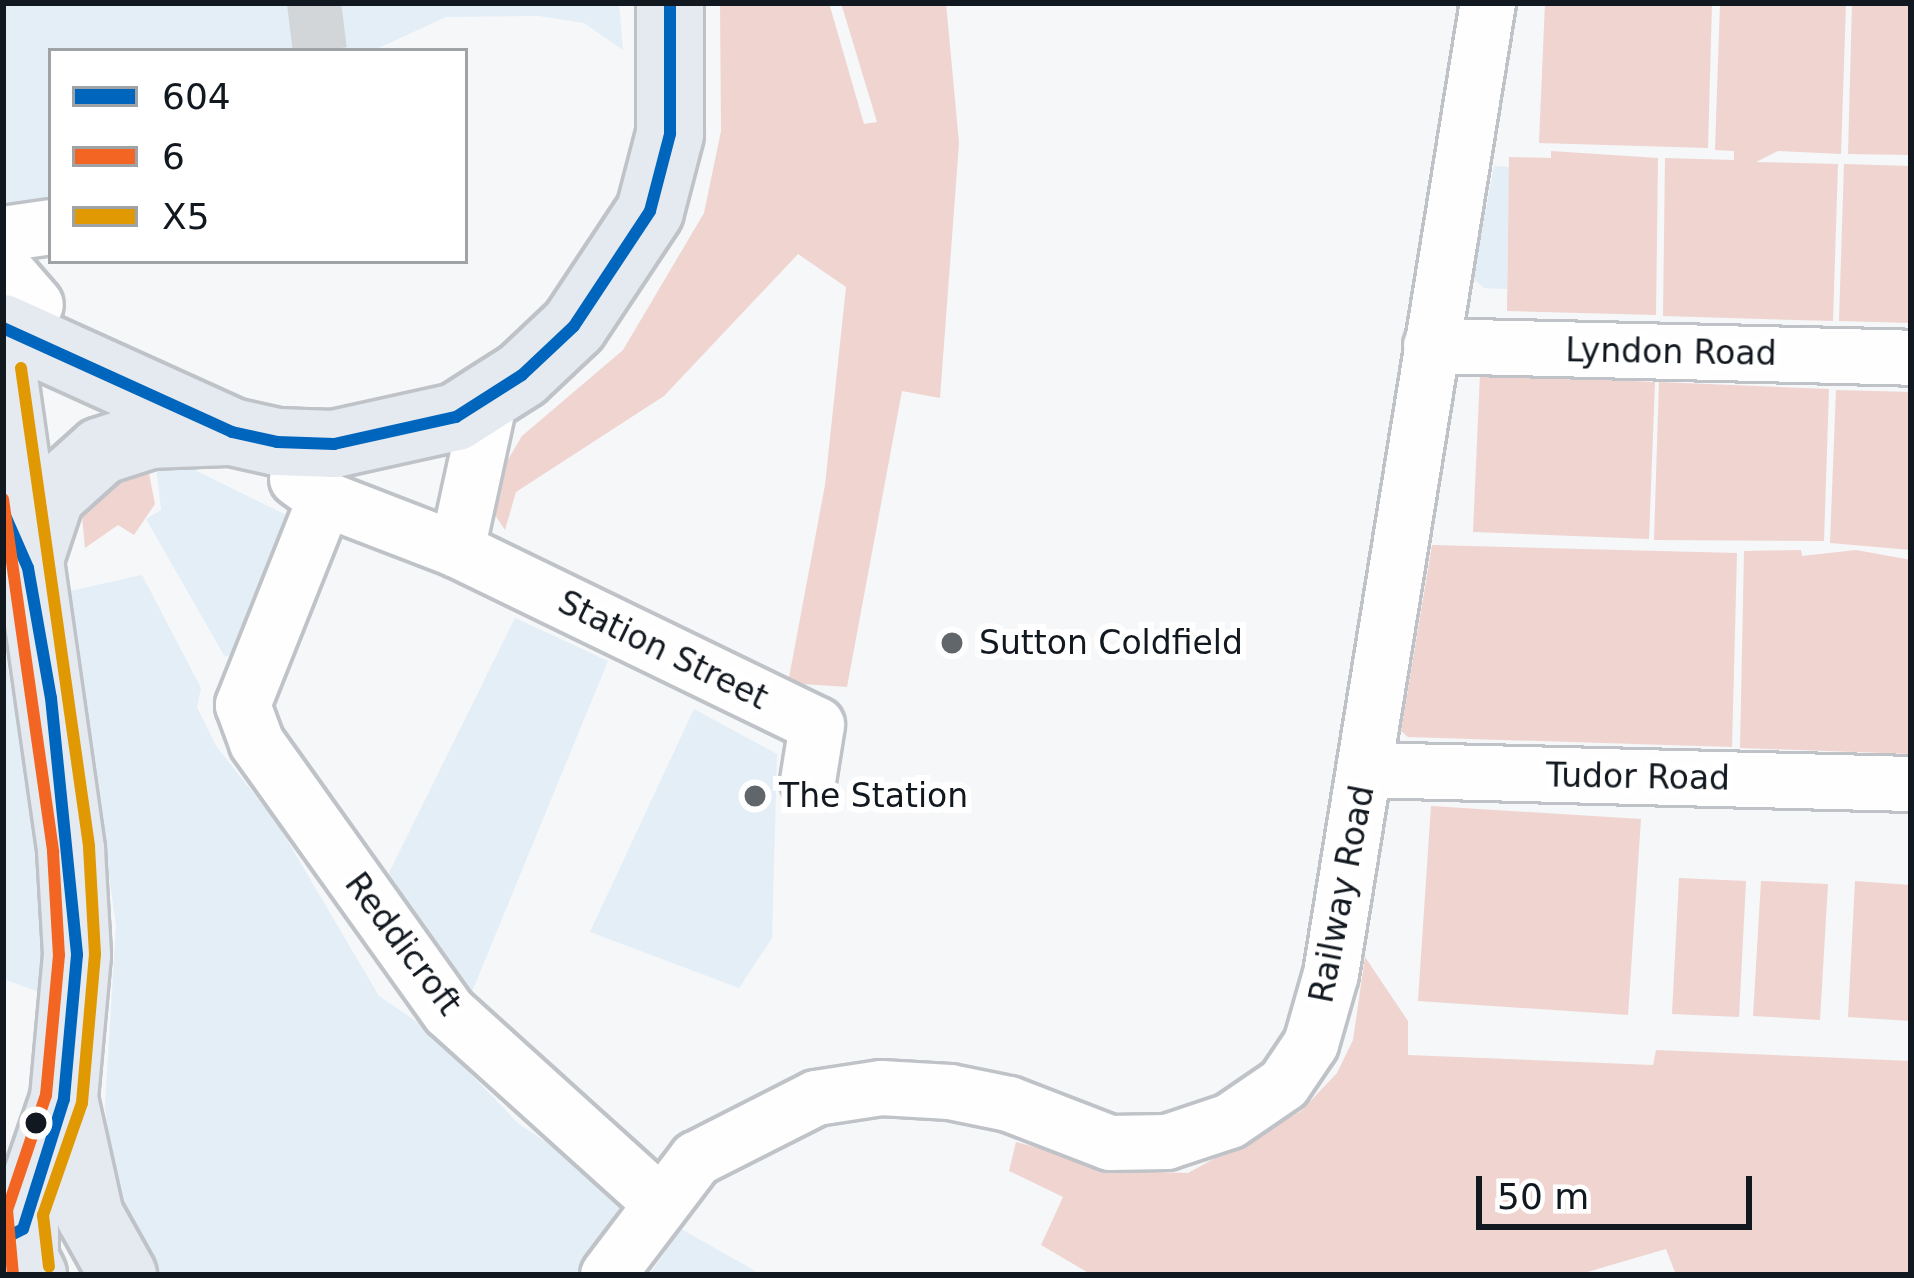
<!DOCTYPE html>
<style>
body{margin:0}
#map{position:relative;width:1914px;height:1278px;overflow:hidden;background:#f5f7f9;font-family:"DejaVu Sans",sans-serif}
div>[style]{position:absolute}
.built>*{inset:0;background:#e4eef7}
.green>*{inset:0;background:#f0d4d0}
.minor-tunnel>*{height:54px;margin-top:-27px;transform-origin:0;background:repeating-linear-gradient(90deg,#d3d6d8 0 54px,transparent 0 81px)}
.roads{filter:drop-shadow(3px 0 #bfc3c8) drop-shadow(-3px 0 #bfc3c8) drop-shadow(0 3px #bfc3c8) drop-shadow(0 -3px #bfc3c8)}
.minor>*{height:54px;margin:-27px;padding:0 27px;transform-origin:27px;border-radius:27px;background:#fefefe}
.major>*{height:66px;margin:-33px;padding:0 33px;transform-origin:33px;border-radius:33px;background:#e5eaf0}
.bus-1>*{height:12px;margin:-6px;padding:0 6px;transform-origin:6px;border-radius:6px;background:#0065bd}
.bus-2>*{height:12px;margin:-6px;padding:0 6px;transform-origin:6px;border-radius:6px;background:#f26522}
.bus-3>*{height:12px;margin:-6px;padding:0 6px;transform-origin:6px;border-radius:6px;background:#e09803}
.dots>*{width:33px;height:33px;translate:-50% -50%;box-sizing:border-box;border:6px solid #fff;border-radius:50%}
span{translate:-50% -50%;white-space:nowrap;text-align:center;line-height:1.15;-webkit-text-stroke:12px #fff;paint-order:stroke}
.street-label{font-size:33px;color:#12181f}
.poi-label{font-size:33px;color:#12181f}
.left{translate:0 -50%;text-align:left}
.frame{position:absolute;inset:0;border:6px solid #12181f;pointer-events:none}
.legend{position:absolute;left:48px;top:48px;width:420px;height:216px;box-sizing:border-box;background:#fff;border:3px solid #a0a3a5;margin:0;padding:15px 21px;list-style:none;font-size:36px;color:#12181f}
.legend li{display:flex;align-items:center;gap:24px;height:60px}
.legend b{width:60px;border:3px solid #a0a3a5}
.scale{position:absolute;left:1476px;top:1176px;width:276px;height:54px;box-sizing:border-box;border:6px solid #12181f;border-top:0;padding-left:15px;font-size:36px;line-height:42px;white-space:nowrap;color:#12181f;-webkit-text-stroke:9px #fff;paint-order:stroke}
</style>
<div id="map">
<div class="built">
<i style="clip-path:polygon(3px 3px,619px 3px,623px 50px,584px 23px,539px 16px,446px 17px,372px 51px,51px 51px,51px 221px,3px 229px)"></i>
<i style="clip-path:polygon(1494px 166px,1509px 167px,1507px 289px,1484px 288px,1473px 278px)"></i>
<i style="clip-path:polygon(156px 465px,193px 469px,288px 516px,294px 528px,239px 651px,225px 657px,146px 519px,161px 510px)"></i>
<i style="clip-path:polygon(142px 575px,201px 688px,197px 707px,216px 746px,277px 823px,379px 996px,426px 1028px,519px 1124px,627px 1196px,575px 1275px,162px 1275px,152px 1268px,114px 1185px,105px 1106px,116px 926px,70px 591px)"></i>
<i style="clip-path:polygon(515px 618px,608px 661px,469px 999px,382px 887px)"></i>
<i style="clip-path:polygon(3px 641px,43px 870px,42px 993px,3px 979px)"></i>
<i style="clip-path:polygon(694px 709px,777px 754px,772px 938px,739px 988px,590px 932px)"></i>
<i style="clip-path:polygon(681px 1229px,757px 1272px,757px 1275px,649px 1275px)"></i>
</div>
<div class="green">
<i style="clip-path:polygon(720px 3px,829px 3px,864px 124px,877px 122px,841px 3px,946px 3px,959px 143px,940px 398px,902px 391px,847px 687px,788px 683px,825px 485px,846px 287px,798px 254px,664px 396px,516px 492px,505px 530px,493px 512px,503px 468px,522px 436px,623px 350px,704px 213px,721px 131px)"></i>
<i style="clip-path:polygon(1545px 3px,1712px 3px,1708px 148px,1539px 143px)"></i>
<i style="clip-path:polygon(1720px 3px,1846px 3px,1841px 154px,1778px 151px,1756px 162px,1838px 164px,1833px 321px,1663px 316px,1665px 158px,1734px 160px,1734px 151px,1715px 150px)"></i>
<i style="clip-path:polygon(1852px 3px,1911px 3px,1911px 155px,1848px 154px)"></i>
<i style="clip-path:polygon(1551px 151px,1658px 158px,1656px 315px,1507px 311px,1509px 157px,1551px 158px)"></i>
<i style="clip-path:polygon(1844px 164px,1911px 166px,1911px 323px,1839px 321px)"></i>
<i style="clip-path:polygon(1480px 374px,1655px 382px,1649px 539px,1473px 532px)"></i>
<i style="clip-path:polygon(1659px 382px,1829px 389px,1824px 541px,1654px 540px)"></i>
<i style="clip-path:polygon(1836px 390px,1911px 392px,1911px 550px,1830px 543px)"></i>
<i style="clip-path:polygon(148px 468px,155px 504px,134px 535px,118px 525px,85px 548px,82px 516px,95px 498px,110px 482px)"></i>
<i style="clip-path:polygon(1432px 545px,1737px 553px,1732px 747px,1408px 737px,1401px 731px)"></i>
<i style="clip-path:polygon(1801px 550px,1802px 556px,1856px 550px,1911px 560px,1911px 754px,1740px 748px,1744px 551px)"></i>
<i style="clip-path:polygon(1431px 806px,1641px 819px,1628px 1015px,1418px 1001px)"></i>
<i style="clip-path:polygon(1679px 878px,1746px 881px,1739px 1017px,1672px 1014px)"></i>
<i style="clip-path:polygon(1761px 881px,1828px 884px,1820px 1020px,1753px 1016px)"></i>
<i style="clip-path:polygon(1855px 881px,1911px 885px,1911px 1021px,1848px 1017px)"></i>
<i style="clip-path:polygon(1365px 957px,1408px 1021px,1408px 1055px,1653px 1065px,1656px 1050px,1911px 1061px,1911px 1275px,1676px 1275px,1666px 1249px,1577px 1275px,1092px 1275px,1041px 1245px,1063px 1197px,1009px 1171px,1016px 1142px,1126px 1171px,1188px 1173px,1301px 1111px,1337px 1073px,1353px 1040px)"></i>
</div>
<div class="minor-tunnel">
<i style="left:314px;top:3px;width:48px;rotate:82.9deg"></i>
</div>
<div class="roads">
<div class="minor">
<i style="left:3px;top:234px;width:49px;rotate:-8.3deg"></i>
<i style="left:3px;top:267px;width:50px;rotate:49deg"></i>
<i style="left:1431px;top:346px;width:480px;rotate:1.4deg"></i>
<i style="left:297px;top:479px;width:34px;rotate:36deg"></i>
<i style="left:325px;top:499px;width:142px;rotate:21.1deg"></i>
<i style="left:457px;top:550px;width:400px;rotate:25.9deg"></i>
<i style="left:817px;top:725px;width:57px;rotate:99.1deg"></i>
<i style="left:325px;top:499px;width:222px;rotate:111.7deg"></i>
<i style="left:243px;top:705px;width:40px;rotate:69.8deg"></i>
<i style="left:257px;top:743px;width:330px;rotate:54.5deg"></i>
<i style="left:449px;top:1012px;width:280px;rotate:42.1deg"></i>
<i style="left:457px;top:550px;width:155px;rotate:-77.7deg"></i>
<i style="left:1366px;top:770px;width:545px;rotate:1.47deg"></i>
<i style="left:608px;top:1275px;width:146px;rotate:-52.8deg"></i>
<i style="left:696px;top:1159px;width:135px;rotate:-26.9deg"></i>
<i style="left:816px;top:1098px;width:66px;rotate:-8.7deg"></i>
<i style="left:881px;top:1088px;width:69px;rotate:3.3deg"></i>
<i style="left:950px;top:1092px;width:60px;rotate:11.5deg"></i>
<i style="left:1009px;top:1104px;width:108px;rotate:21.1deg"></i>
<i style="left:1110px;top:1143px;width:57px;rotate:-1deg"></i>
<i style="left:1167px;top:1142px;width:66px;rotate:-18.4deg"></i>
<i style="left:1230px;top:1121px;width:65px;rotate:-34.4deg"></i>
<i style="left:1284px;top:1084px;width:48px;rotate:-56deg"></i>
<i style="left:1311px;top:1044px;width:73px;rotate:-74.1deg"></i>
<i style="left:1331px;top:974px;width:984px;rotate:-80.82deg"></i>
</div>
<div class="major">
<i style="left:3px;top:328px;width:252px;rotate:24.4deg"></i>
<i style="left:232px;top:432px;width:46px;rotate:12.5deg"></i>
<i style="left:277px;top:442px;width:57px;rotate:2deg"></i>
<i style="left:334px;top:444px;width:125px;rotate:-12.5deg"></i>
<i style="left:456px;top:417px;width:78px;rotate:-32.5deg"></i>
<i style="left:522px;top:375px;width:71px;rotate:-43.3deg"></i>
<i style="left:574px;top:326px;width:138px;rotate:-56.5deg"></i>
<i style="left:650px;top:211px;width:80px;rotate:-75.4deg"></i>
<i style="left:670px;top:134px;width:131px;rotate:-90deg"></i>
<i style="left:3px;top:371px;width:484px;rotate:81.9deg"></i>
<i style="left:71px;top:850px;width:105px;rotate:86.7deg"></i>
<i style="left:77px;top:955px;width:145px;rotate:95.2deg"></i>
<i style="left:64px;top:1099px;width:120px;rotate:109deg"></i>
<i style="left:25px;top:1212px;width:47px;rotate:90deg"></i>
<i style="left:25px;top:1259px;width:18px;rotate:63deg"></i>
<i style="left:30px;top:559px;width:66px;rotate:-71.6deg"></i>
<i style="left:51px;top:496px;width:67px;rotate:-42deg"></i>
<i style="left:101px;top:451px;width:52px;rotate:-18.1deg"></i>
<i style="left:150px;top:435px;width:77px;rotate:-2.2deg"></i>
<i style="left:64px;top:1099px;width:120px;rotate:77.5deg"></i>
<i style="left:90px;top:1216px;width:68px;rotate:60.8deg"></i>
</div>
</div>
<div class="bus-1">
<i style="left:3px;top:328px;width:252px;rotate:24.4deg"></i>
<i style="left:232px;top:432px;width:46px;rotate:12.5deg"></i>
<i style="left:277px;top:442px;width:57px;rotate:2deg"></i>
<i style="left:334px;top:444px;width:125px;rotate:-12.5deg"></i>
<i style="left:456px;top:417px;width:78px;rotate:-32.5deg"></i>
<i style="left:522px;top:375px;width:71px;rotate:-43.3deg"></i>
<i style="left:574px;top:326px;width:138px;rotate:-56.5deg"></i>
<i style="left:650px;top:211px;width:80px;rotate:-75.4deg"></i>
<i style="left:670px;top:134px;width:131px;rotate:-90deg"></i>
<i style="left:3px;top:511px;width:62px;rotate:66.3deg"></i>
<i style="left:28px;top:568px;width:132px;rotate:80deg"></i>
<i style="left:51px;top:698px;width:258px;rotate:84.2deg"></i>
<i style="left:77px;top:955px;width:145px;rotate:95.2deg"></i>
<i style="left:64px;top:1099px;width:136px;rotate:107.5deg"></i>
<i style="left:23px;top:1229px;width:22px;rotate:153deg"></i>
</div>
<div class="bus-2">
<i style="left:3px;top:499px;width:357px;rotate:81.9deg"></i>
<i style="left:53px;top:852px;width:103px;rotate:86.7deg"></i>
<i style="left:59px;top:955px;width:141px;rotate:95.3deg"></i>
<i style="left:46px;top:1095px;width:121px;rotate:108.7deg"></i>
<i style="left:7px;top:1210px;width:65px;rotate:84.7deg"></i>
</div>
<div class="bus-3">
<i style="left:21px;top:368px;width:484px;rotate:81.9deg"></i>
<i style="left:89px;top:847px;width:107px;rotate:86.8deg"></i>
<i style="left:95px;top:954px;width:150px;rotate:95deg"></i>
<i style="left:82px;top:1103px;width:119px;rotate:109.2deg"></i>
<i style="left:43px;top:1215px;width:52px;rotate:83.4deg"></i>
</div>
<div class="dots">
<i style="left:952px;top:643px;background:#61666b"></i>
<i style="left:755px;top:796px;background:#61666b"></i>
<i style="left:36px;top:1123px;background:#12181f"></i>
</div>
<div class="street-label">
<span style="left:1671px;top:352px;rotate:1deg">Lyndon Road</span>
<span style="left:663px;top:650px;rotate:26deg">Station Street</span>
<span style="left:1638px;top:777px;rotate:1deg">Tudor Road</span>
<span style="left:1342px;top:894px;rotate:-79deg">Railway Road</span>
<span style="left:403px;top:944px;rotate:53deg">Reddicroft</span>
</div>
<div class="poi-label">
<span class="left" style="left:979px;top:643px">Sutton Coldfield</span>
<span class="left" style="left:779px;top:796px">The Station</span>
</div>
<div class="frame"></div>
<ul class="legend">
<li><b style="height:15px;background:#0065bd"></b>604</li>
<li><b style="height:15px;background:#f26522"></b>6</li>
<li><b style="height:15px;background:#e09803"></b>X5</li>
</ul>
<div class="scale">50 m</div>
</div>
